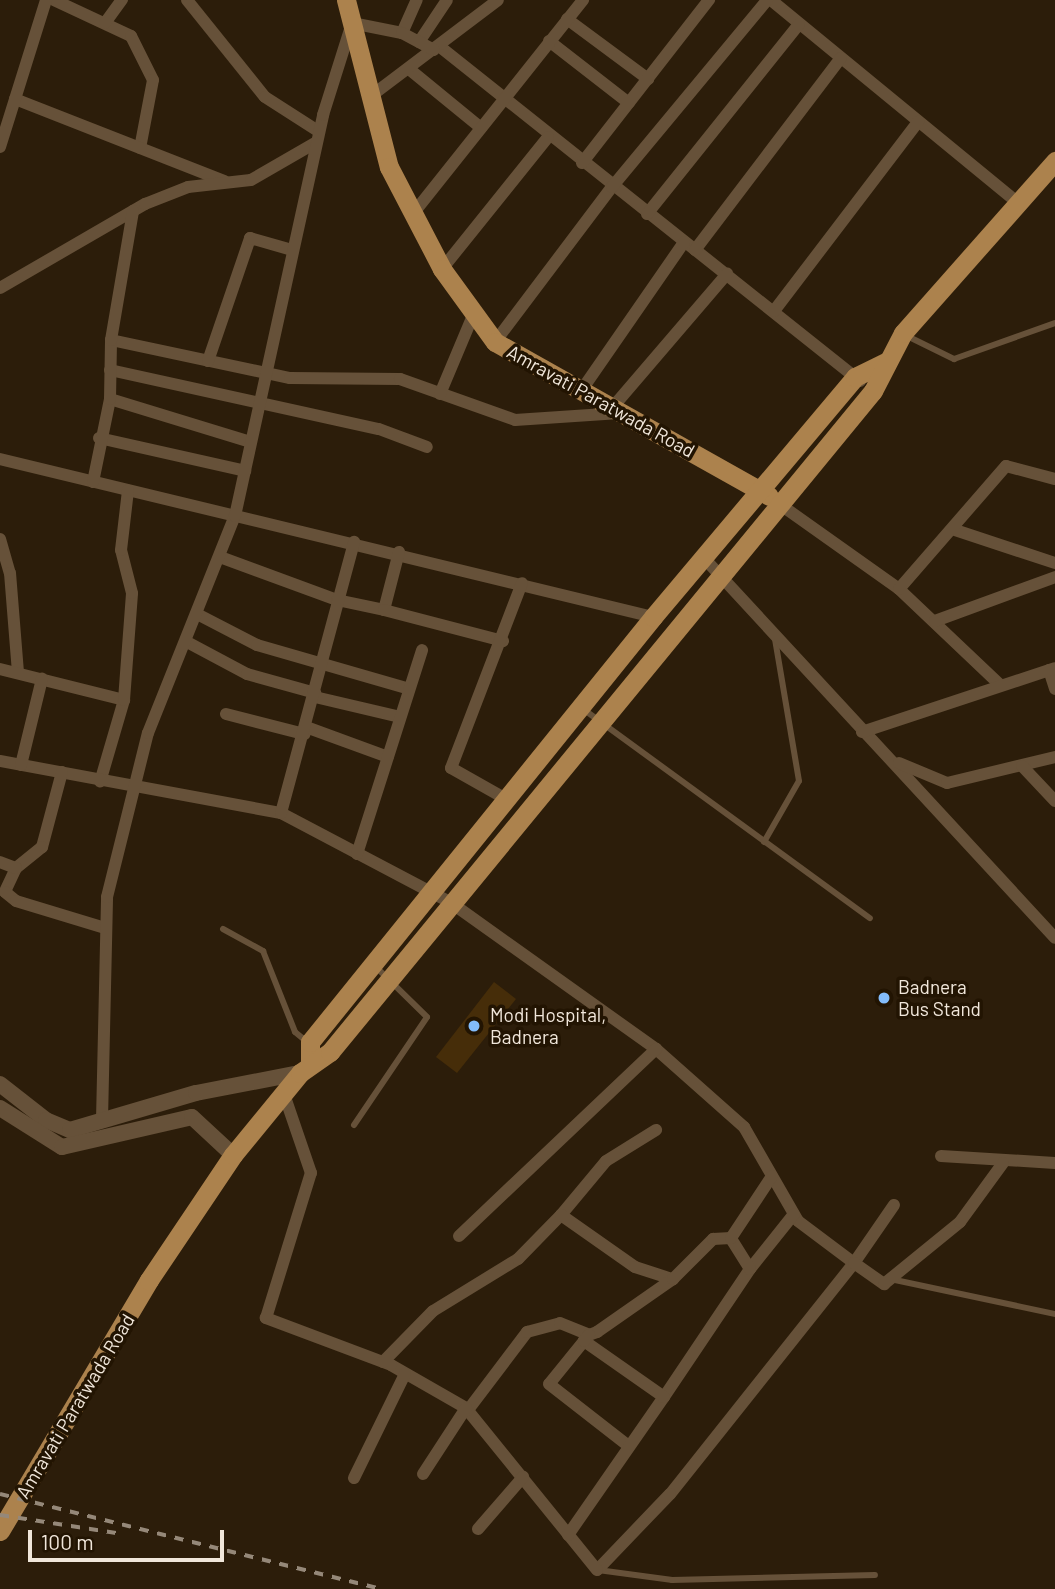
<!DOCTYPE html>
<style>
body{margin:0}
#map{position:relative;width:1055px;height:1589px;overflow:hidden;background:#2c1d0a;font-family:Barlow,sans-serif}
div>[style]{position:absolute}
.building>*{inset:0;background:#462d09}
.service>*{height:6px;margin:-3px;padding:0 3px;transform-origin:3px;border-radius:3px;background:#665139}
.minor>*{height:12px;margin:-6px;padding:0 6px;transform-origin:6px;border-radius:6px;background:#665139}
.tertiary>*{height:16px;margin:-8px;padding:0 8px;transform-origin:8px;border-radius:8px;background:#665139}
.primary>*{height:19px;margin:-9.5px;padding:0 9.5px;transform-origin:9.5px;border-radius:9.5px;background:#ac824d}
.rail>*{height:3.5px;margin-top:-1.75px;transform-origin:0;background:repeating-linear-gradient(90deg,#958879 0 9px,transparent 0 18px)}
.dots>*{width:19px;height:19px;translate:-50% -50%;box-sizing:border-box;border:4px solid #221402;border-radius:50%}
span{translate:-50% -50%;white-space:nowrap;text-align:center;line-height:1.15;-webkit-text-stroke:7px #221402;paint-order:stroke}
.street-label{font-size:19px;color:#f1e7db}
.poi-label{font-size:19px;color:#f1e7db}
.left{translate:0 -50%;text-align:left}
.scale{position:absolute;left:28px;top:1530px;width:196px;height:32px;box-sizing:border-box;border:4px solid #f1e7db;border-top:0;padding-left:9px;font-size:21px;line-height:24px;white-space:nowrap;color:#f1e7db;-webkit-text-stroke:5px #221402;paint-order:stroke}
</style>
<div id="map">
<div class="building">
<i style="clip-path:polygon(494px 982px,516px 999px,457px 1073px,436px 1057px)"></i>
</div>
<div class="service">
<i style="left:905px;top:335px;width:55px;rotate:26.1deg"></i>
<i style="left:954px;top:359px;width:107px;rotate:-19.6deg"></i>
<i style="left:583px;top:709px;width:355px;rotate:36.1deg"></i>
<i style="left:764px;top:842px;width:70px;rotate:-60.2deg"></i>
<i style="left:799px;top:781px;width:144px;rotate:-99.6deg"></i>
<i style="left:223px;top:929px;width:46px;rotate:28.8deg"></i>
<i style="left:263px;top:951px;width:87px;rotate:68.4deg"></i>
<i style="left:295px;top:1032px;width:14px;rotate:39deg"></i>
<i style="left:354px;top:1125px;width:130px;rotate:-55.9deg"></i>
<i style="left:427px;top:1017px;width:73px;rotate:-135.6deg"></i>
<i style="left:895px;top:1280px;width:164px;rotate:12deg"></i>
<i style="left:598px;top:1570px;width:75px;rotate:7.7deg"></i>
<i style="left:672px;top:1580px;width:203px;rotate:-1.4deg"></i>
</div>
<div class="minor">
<i style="left:54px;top:0;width:85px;rotate:25.1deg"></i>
<i style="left:131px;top:36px;width:49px;rotate:63.4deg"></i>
<i style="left:153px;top:80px;width:69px;rotate:100.8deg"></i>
<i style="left:187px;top:0;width:124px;rotate:51.2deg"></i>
<i style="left:265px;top:97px;width:63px;rotate:32.7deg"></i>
<i style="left:771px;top:0;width:321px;rotate:39.4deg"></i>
<i style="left:567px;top:19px;width:101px;rotate:36.5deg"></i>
<i style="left:105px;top:23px;width:29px;rotate:-54deg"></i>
<i style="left:402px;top:33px;width:36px;rotate:-66deg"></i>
<i style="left:549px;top:41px;width:101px;rotate:37.8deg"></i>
<i style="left:419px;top:42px;width:50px;rotate:-56.3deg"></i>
<i style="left:439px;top:46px;width:538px;rotate:38.51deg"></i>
<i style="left:409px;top:69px;width:93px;rotate:39.3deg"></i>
<i style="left:371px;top:96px;width:159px;rotate:-37.1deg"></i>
<i style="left:15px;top:99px;width:225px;rotate:21.4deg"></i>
<i style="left:0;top:147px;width:154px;rotate:-72.6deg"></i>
<i style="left:582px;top:163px;width:207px;rotate:-52.1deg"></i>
<i style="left:647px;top:214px;width:243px;rotate:-51.3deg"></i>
<i style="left:412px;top:215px;width:275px;rotate:-51.5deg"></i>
<i style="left:695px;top:250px;width:241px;rotate:-52.8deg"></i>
<i style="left:442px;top:269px;width:169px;rotate:-51.2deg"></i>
<i style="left:0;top:288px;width:168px;rotate:-30.1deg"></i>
<i style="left:145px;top:204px;width:46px;rotate:-21.6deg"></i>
<i style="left:188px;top:187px;width:63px;rotate:-6.3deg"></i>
<i style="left:251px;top:180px;width:74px;rotate:-30deg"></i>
<i style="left:774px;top:311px;width:238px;rotate:-52.7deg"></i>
<i style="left:111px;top:340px;width:183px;rotate:12deg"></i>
<i style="left:290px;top:378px;width:110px;rotate:0.5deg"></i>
<i style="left:400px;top:379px;width:122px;rotate:19.6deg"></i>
<i style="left:515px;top:420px;width:105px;rotate:-3.8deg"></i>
<i style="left:495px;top:342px;width:194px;rotate:-53deg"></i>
<i style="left:612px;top:187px;width:243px;rotate:-50.3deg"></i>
<i style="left:208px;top:361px;width:130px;rotate:-71.1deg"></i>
<i style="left:250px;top:238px;width:41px;rotate:15.8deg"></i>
<i style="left:110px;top:370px;width:275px;rotate:12.4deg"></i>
<i style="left:379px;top:429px;width:51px;rotate:20.6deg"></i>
<i style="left:581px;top:391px;width:181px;rotate:-55.3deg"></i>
<i style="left:440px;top:394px;width:88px;rotate:-67.2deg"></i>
<i style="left:110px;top:399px;width:147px;rotate:17deg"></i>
<i style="left:612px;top:408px;width:177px;rotate:-49.4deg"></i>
<i style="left:99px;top:438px;width:150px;rotate:12.7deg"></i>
<i style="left:0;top:459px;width:672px;rotate:13.6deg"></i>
<i style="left:93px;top:482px;width:85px;rotate:-78.4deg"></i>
<i style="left:110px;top:399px;width:59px;rotate:-89deg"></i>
<i style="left:111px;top:340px;width:131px;rotate:-80.3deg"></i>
<i style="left:778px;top:503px;width:148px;rotate:35.4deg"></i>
<i style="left:899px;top:589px;width:139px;rotate:43.5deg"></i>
<i style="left:952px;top:529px;width:108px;rotate:18.3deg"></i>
<i style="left:0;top:539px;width:35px;rotate:74deg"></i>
<i style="left:10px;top:573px;width:100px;rotate:85.4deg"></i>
<i style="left:220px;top:557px;width:125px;rotate:20.2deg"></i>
<i style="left:337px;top:600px;width:48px;rotate:12deg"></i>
<i style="left:384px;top:610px;width:60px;rotate:-75.5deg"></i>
<i style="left:704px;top:558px;width:517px;rotate:47.27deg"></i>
<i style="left:899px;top:589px;width:163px;rotate:-49deg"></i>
<i style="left:1006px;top:466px;width:51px;rotate:14.9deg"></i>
<i style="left:384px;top:610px;width:123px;rotate:14.6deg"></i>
<i style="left:199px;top:615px;width:65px;rotate:27.3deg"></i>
<i style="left:257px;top:645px;width:158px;rotate:16.1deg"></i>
<i style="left:935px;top:621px;width:128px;rotate:-20.1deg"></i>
<i style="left:187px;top:642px;width:68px;rotate:28.1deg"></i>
<i style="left:247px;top:674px;width:71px;rotate:15.6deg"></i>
<i style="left:0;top:669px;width:128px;rotate:14deg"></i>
<i style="left:124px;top:700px;width:85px;rotate:106.3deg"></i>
<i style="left:1049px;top:670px;width:20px;rotate:72deg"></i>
<i style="left:315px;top:697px;width:87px;rotate:13.2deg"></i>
<i style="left:124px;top:700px;width:107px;rotate:-85.7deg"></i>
<i style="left:132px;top:593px;width:44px;rotate:-104.3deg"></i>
<i style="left:121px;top:550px;width:60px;rotate:-83.3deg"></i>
<i style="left:226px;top:714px;width:81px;rotate:14.4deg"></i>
<i style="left:306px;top:727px;width:87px;rotate:20.1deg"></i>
<i style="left:862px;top:732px;width:203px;rotate:-18.3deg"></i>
<i style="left:0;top:761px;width:286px;rotate:10.5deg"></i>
<i style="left:281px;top:813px;width:191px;rotate:27.8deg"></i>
<i style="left:450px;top:902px;width:253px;rotate:35.5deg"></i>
<i style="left:656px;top:1049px;width:118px;rotate:41.6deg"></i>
<i style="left:744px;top:1127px;width:108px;rotate:60.1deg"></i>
<i style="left:798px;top:1221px;width:70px;rotate:36.9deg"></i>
<i style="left:854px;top:1263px;width:295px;rotate:128.5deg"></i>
<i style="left:670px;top:1494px;width:105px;rotate:133.8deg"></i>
<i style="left:597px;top:1570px;width:208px;rotate:-129deg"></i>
<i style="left:466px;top:1408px;width:86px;rotate:-150.2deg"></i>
<i style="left:391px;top:1365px;width:134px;rotate:-159.4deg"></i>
<i style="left:266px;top:1318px;width:152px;rotate:-72.8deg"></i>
<i style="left:311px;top:1173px;width:83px;rotate:-108.9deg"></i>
<i style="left:899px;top:763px;width:52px;rotate:22.6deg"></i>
<i style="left:947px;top:783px;width:111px;rotate:-13.5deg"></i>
<i style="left:21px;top:765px;width:89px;rotate:-76.3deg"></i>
<i style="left:1022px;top:766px;width:48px;rotate:46.7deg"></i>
<i style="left:62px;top:772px;width:78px;rotate:104.9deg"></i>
<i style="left:42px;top:847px;width:33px;rotate:141deg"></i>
<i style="left:16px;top:868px;width:26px;rotate:115deg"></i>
<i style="left:5px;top:892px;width:14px;rotate:39deg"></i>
<i style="left:16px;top:901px;width:93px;rotate:16.9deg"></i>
<i style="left:506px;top:799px;width:63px;rotate:-150.6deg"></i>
<i style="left:451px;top:768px;width:198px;rotate:-69deg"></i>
<i style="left:281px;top:813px;width:281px;rotate:-74.9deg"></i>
<i style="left:357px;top:854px;width:214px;rotate:-72.3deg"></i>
<i style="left:0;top:862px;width:17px;rotate:21deg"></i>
<i style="left:102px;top:1120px;width:223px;rotate:-88.7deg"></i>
<i style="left:107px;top:897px;width:169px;rotate:-76deg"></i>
<i style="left:148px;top:733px;width:234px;rotate:-68.2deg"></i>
<i style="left:235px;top:516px;width:411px;rotate:-77.6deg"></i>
<i style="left:323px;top:115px;width:96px;rotate:-72.5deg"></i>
<i style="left:352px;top:23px;width:51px;rotate:11.3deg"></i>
<i style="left:402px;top:33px;width:36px;rotate:28deg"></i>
<i style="left:941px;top:1156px;width:114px;rotate:3.5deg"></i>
<i style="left:894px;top:1205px;width:70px;rotate:124.6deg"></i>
<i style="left:854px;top:1263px;width:37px;rotate:35deg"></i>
<i style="left:884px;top:1284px;width:98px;rotate:-39.2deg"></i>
<i style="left:960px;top:1222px;width:73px;rotate:-53.9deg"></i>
<i style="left:561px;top:1215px;width:70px;rotate:-50.2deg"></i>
<i style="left:606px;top:1161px;width:59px;rotate:-31.8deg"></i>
<i style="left:459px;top:1236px;width:272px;rotate:-43.5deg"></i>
<i style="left:750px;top:1269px;width:70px;rotate:-51.3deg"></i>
<i style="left:584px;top:1341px;width:55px;rotate:129.1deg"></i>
<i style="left:549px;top:1384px;width:98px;rotate:37.9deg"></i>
<i style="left:383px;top:1362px;width:71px;rotate:-45.6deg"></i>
<i style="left:433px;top:1311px;width:100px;rotate:-31.5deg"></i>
<i style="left:518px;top:1259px;width:62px;rotate:-45.7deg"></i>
<i style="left:561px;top:1215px;width:90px;rotate:35.1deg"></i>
<i style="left:635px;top:1267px;width:40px;rotate:18deg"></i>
<i style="left:664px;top:1397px;width:154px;rotate:-56.1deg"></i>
<i style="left:750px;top:1269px;width:36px;rotate:-122deg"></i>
<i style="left:468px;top:1410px;width:98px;rotate:-52.9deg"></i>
<i style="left:527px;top:1332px;width:34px;rotate:-15deg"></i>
<i style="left:560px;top:1323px;width:31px;rotate:22deg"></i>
<i style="left:589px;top:1335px;width:9px;rotate:-21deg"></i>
<i style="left:597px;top:1332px;width:93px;rotate:-34.9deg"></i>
<i style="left:673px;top:1279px;width:57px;rotate:-45deg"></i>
<i style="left:713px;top:1239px;width:18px;rotate:-3deg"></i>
<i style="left:731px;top:1238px;width:74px;rotate:-56.5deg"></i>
<i style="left:423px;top:1474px;width:79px;rotate:-56.9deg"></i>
<i style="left:354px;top:1478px;width:116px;rotate:-63.9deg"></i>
<i style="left:478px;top:1529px;width:69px;rotate:-49.1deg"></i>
<i style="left:568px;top:1535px;width:168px;rotate:-55.2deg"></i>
<i style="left:664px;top:1397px;width:98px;rotate:-145deg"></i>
<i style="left:584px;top:1341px;width:8px;rotate:-50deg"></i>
</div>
<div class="tertiary">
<i style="left:0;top:1084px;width:58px;rotate:38deg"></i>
<i style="left:46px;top:1120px;width:26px;rotate:23deg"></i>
<i style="left:70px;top:1130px;width:131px;rotate:-16.4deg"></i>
<i style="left:196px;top:1093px;width:106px;rotate:-10.9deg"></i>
<i style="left:0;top:1108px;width:73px;rotate:32.2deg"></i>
<i style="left:62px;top:1147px;width:133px;rotate:-13deg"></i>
<i style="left:192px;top:1117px;width:56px;rotate:42.8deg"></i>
</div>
<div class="primary">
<i style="left:346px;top:0;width:172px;rotate:75.6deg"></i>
<i style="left:389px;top:167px;width:115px;rotate:62.5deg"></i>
<i style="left:442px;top:269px;width:90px;rotate:54deg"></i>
<i style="left:495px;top:342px;width:314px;rotate:29.3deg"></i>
<i style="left:310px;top:1061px;width:19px;rotate:-90deg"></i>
<i style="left:310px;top:1042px;width:546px;rotate:-51.09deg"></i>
<i style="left:653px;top:617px;width:314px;rotate:-49.9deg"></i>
<i style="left:855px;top:377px;width:34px;rotate:-26deg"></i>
<i style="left:0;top:1531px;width:292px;rotate:-59.3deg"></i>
<i style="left:149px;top:1280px;width:151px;rotate:-56.1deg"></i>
<i style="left:233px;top:1155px;width:106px;rotate:-50.7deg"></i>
<i style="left:300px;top:1073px;width:37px;rotate:-35deg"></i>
<i style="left:330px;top:1052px;width:855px;rotate:-50.6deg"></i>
<i style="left:873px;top:391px;width:65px;rotate:-62.7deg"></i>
<i style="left:903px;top:333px;width:230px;rotate:-48.5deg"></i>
</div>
<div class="rail">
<i style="left:0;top:1494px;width:394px;rotate:14deg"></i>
<i style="left:0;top:1515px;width:124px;rotate:8.8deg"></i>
</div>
<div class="dots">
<i style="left:884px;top:998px;background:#83bcfb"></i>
<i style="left:474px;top:1026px;background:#83bcfb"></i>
</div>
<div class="street-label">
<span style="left:601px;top:401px;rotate:29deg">Amravati Paratwada Road</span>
<span style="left:75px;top:1406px;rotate:-59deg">Amravati Paratwada Road</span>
</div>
<div class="poi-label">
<span class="left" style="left:898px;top:998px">Badnera<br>Bus Stand</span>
<span class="left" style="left:490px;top:1026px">Modi Hospital,<br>Badnera</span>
</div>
<div class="scale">100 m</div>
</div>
